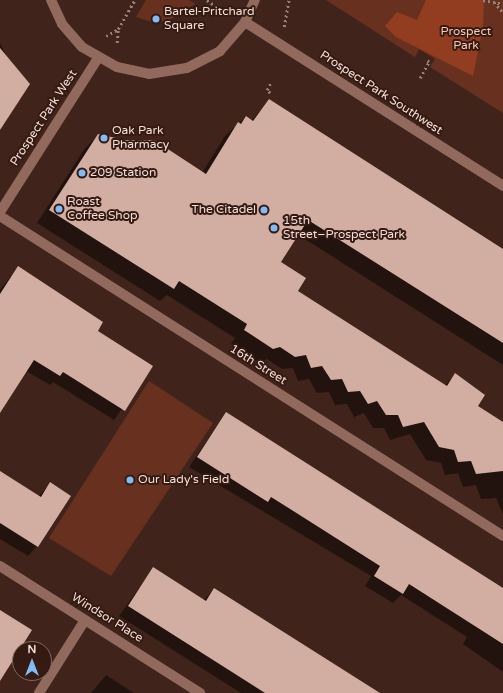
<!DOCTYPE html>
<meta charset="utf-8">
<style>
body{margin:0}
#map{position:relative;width:503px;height:693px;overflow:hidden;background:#40241b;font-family:"Varela Round",sans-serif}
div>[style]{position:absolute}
.green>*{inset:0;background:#68311f}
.forest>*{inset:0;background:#923c20}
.shadow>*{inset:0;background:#0007}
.building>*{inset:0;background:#d1ada2}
.path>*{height:2.5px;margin-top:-1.25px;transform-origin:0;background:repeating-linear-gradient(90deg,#9a827b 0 2px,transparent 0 5px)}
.minor>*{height:10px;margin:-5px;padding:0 5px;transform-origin:5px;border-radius:5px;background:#926a5d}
.dots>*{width:11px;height:11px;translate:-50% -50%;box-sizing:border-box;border:2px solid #351a12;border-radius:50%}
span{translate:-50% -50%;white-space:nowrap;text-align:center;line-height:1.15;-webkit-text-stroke:4px #351a12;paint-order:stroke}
.poi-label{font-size:12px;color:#f1ded8}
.left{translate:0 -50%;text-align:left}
.right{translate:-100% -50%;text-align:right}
.park-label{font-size:12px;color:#f9c7b7}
.street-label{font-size:12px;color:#f1ded8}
.north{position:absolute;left:12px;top:641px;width:40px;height:40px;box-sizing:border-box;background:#351a12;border:1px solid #806861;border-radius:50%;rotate:0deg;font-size:11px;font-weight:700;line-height:16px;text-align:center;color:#f1ded8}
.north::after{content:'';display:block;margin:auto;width:14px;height:18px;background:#7ebdf9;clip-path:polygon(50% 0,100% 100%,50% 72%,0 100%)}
</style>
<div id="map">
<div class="green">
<i style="clip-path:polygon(146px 0,189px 0,195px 4px,168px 21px,152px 22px,136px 17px)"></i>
<i style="clip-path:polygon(326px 0,503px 0,503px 113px,430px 67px,435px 59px,419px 49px,415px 57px)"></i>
<i style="clip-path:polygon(149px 381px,213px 423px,111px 576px,49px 538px)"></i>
</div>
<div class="forest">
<i style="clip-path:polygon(426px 0,484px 0,483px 26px,473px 76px,396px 37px,385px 26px,397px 12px,417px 20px)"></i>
</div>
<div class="shadow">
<i style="clip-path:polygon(0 43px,6px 56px,0 128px)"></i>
<i style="clip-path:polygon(269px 101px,503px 250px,503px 365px,297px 234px,280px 262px,297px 291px,444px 386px,455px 375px,476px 406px,503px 423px,503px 514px,496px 498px,481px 499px,476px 485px,463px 487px,458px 473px,445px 475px,441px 463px,426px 460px,410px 434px,390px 440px,384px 428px,373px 428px,364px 413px,354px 417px,347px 404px,335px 405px,329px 392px,317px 393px,309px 379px,298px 381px,293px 368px,282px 369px,267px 359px,259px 362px,231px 344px,235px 338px,167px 295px,160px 301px,37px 223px,85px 148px,99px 135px,202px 173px,225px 136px,246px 117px,251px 121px)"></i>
<i style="clip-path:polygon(18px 267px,97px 331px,152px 366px,114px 420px,53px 382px,50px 385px,26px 371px,0 413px,0 290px)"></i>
<i style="clip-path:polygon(226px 413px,503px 589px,503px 672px,463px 644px,467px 637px,401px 595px,393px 603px,365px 586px,371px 576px,189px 467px)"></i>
<i style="clip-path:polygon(0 483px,38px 497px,50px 484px,37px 546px,28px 556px,0 539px)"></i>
<i style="clip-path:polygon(153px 569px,203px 601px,214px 589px,378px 693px,241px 693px,119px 616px)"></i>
<i style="clip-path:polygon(106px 675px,134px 693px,91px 693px)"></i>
</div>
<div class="building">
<i style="clip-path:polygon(0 48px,30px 84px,0 130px)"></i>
<i style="clip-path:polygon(269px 99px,503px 249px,503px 343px,308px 220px,281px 262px,306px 278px,298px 291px,447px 386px,455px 373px,485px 395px,478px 406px,503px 422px,503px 471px,476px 474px,471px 461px,458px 462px,454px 450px,439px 447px,424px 422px,403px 427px,398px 415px,386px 415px,377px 401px,368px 404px,360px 391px,348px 392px,342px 379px,331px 380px,322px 366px,311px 368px,306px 355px,295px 357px,280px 347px,273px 349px,244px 330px,247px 324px,179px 281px,174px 289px,49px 210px,98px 134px,124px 140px,154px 140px,206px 174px,238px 122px,241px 124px,246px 116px,253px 121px)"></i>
<i style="clip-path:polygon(18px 266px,103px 322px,98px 331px,153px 366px,125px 411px,63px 372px,60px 376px,34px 360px,0 413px,0 294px)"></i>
<i style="clip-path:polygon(226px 412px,503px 588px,503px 644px,409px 584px,403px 594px,374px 576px,380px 566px,287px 507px,271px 497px,268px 502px,197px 457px)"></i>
<i style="clip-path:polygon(0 471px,41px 497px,50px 482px,71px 496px,38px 547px,0 523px)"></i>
<i style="clip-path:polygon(153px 567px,206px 601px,214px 588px,380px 693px,265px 693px,128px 606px)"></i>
<i style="clip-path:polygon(0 610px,32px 630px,0 681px)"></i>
</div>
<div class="path">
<i style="left:207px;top:0;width:12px;rotate:35deg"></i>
<i style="left:483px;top:0;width:20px;rotate:11deg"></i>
<i style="left:494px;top:2px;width:13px;rotate:48deg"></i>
<i style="left:284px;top:27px;width:27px;rotate:-80deg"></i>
<i style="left:106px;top:36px;width:14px;rotate:-30deg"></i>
<i style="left:117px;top:43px;width:14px;rotate:-86deg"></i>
<i style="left:118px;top:29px;width:34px;rotate:-60deg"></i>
<i style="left:420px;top:78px;width:18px;rotate:-61deg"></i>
<i style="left:429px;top:62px;width:4px;rotate:-146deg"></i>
<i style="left:270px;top:93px;width:4px;rotate:-135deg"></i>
<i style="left:267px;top:90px;width:9px;rotate:-63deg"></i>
</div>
<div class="minor">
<i style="left:51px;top:0;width:26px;rotate:65deg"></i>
<i style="left:62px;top:24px;width:30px;rotate:49deg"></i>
<i style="left:82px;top:47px;width:40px;rotate:29.7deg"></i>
<i style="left:117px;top:67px;width:33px;rotate:12deg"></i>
<i style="left:149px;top:74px;width:38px;rotate:-9deg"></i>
<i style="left:187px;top:68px;width:37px;rotate:-27deg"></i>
<i style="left:220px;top:51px;width:38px;rotate:-49deg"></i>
<i style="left:245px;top:22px;width:24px;rotate:-66deg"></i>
<i style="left:245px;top:22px;width:306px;rotate:32.4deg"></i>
<i style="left:0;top:212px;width:183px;rotate:-57.5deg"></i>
<i style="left:0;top:216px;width:596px;rotate:32.46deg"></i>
<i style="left:0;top:566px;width:237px;rotate:32.4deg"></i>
<i style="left:39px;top:693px;width:86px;rotate:-57.8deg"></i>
</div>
<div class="dots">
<i style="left:156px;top:19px;background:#7ebdf9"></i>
<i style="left:104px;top:138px;background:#7ebdf9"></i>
<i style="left:82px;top:173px;background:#7ebdf9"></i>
<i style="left:59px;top:209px;background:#7ebdf9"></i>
<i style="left:264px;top:210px;background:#7ebdf9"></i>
<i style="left:274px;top:228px;background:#7ebdf9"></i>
<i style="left:130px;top:480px;background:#7ebdf9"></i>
</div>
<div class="poi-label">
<span class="left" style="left:164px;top:19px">Bartel-Pritchard<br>Square</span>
<span class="left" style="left:112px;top:138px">Oak Park<br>Pharmacy</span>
<span class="left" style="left:90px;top:173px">209 Station</span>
<span class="left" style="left:67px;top:209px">Roast<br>Coffee Shop</span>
<span class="right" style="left:256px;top:210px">The Citadel</span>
<span class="left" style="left:283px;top:228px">15th<br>Street–Prospect Park</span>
<span class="left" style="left:138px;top:480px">Our Lady's Field</span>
</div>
<div class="park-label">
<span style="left:466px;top:39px">Prospect<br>Park</span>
</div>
<div class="street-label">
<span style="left:381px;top:93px;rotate:33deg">Prospect Park Southwest</span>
<span style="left:44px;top:118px;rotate:-57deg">Prospect Park West</span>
<span style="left:258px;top:365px;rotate:32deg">16th Street</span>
<span style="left:107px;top:618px;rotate:32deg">Windsor Place</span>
</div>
<div class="north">N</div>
</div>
